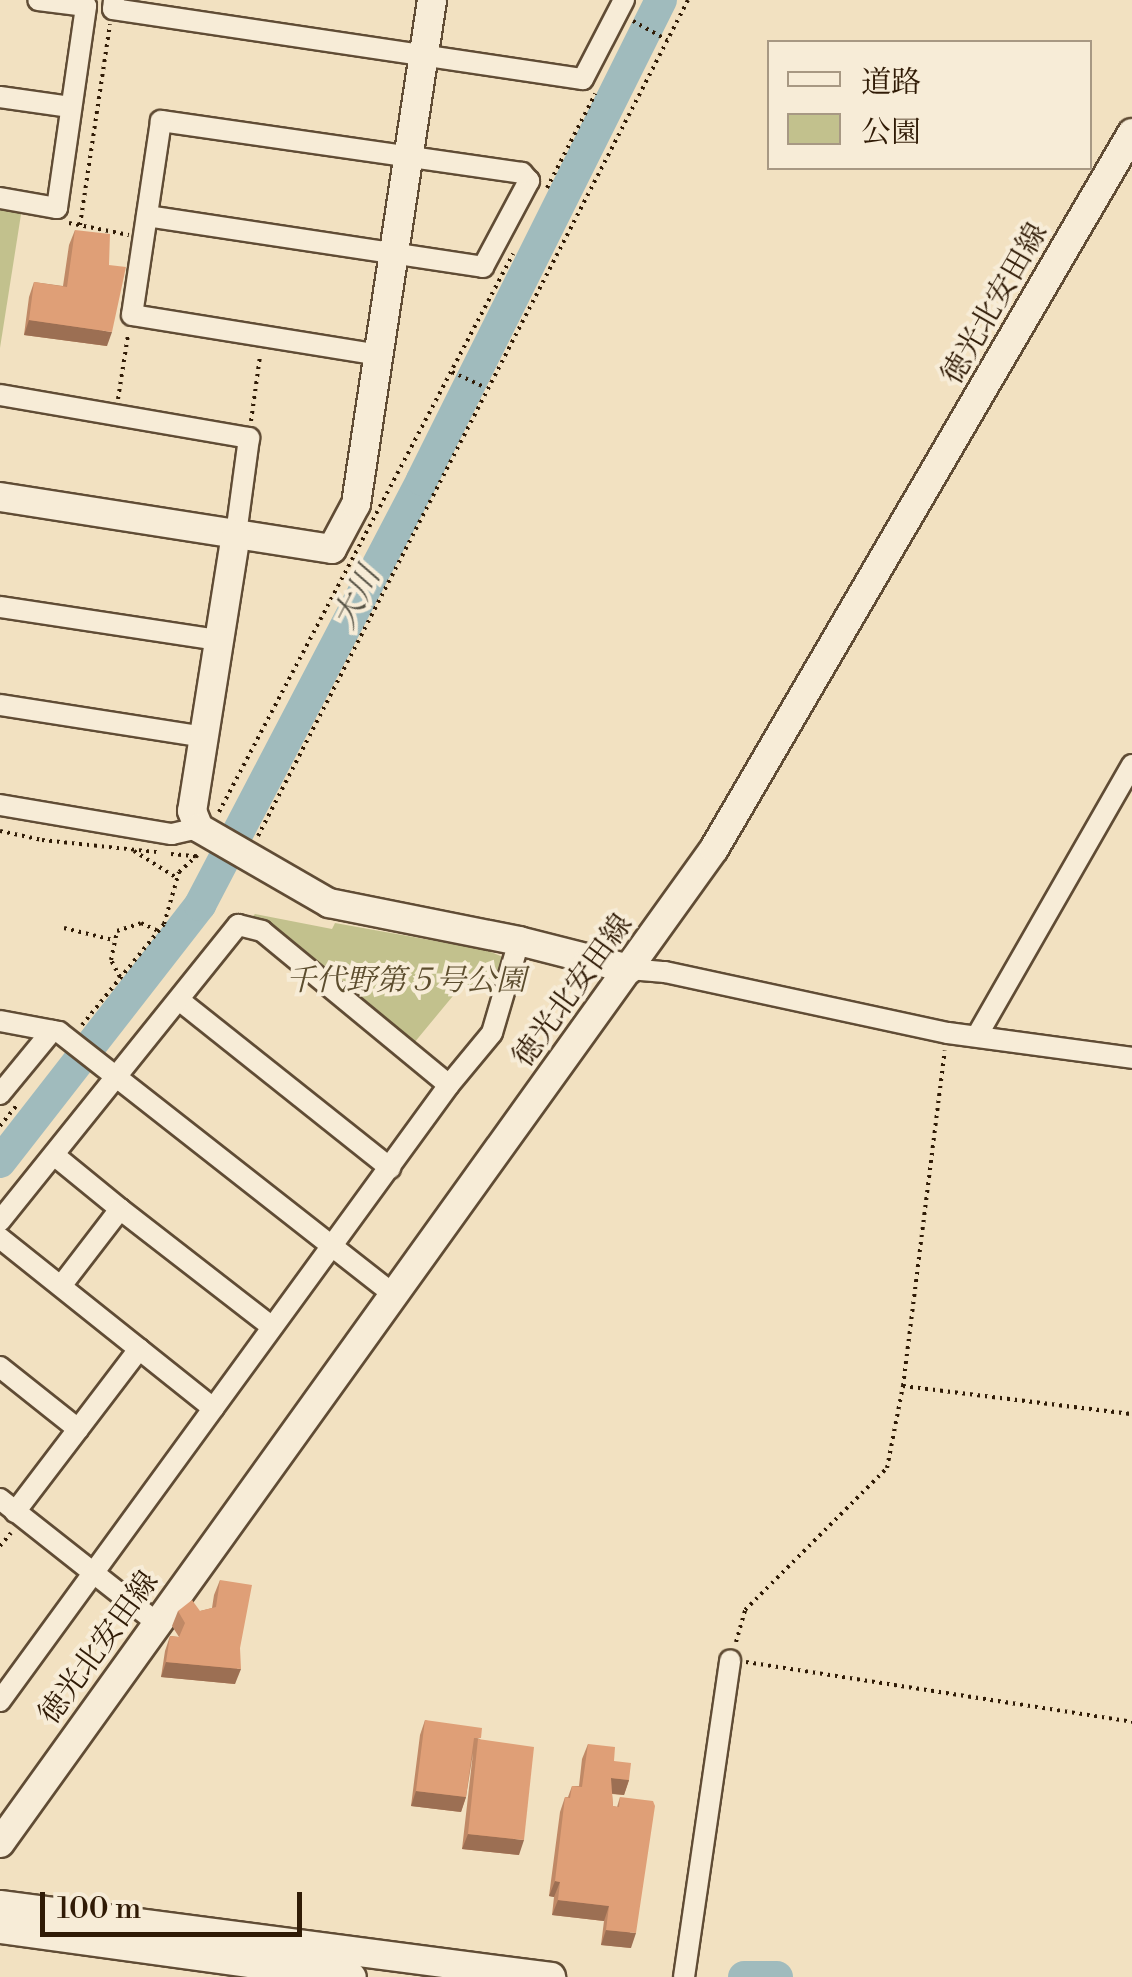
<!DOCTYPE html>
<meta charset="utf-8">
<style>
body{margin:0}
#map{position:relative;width:1132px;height:1977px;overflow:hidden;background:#f2e1c1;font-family:"Libre Bodoni","Noto Serif JP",serif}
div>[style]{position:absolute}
.green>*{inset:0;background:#c2c18d}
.river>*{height:32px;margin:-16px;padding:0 16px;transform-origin:16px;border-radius:16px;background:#a0bbbd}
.path>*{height:4px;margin-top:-2px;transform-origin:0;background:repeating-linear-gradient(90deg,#301b06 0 2.5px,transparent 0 7.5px)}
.roads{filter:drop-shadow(2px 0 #604c35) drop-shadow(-2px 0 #604c35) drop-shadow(0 2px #604c35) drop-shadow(0 -2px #604c35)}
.street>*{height:20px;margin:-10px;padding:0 10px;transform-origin:10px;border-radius:10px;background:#f7ecd7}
.secondary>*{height:28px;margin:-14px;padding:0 14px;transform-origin:14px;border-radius:14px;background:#f7ecd7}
.wall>*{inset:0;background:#c08966}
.shaded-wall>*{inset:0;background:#9c6f53}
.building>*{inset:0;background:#df9f77}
span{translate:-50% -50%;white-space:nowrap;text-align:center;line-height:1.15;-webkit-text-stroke:8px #f7ecd7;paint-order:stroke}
.street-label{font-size:30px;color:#301b06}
.park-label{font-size:30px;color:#5c4d2e;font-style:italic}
.water-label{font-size:32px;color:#575346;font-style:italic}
.legend{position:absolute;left:767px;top:40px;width:325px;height:130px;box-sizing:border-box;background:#f7ecd7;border:2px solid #a79883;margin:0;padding:12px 18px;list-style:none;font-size:30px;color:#301b06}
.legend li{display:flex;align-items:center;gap:20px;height:50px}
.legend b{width:50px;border:2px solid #a79883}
.scale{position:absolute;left:40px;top:1892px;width:262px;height:45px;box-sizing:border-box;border:5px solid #301b06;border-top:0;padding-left:12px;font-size:30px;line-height:35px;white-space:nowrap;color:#301b06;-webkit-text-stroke:8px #f7ecd7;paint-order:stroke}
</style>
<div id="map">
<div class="green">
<i style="clip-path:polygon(0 204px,22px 208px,0 348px)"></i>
<i style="clip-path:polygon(255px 914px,332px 929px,335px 923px,486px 950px,508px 959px,499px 991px,462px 985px,414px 1043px,251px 918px)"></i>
</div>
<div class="river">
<i style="left:0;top:1162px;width:326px;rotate:-52.1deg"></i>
<i style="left:200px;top:905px;width:479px;rotate:-62.4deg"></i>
<i style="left:422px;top:480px;width:536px;rotate:-63.53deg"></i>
<i style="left:744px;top:1977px;width:33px"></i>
</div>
<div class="path">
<i style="left:633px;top:21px;width:39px;rotate:29deg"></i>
<i style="left:547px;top:188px;width:106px;rotate:-62.9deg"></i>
<i style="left:69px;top:223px;width:61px;rotate:11.3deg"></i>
<i style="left:80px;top:225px;width:203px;rotate:-81.5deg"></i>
<i style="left:452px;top:372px;width:35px;rotate:25deg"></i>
<i style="left:118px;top:399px;width:65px;rotate:-81.1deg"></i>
<i style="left:251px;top:421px;width:66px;rotate:-82.1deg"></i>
<i style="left:219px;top:812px;width:631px;rotate:-62.22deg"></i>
<i style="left:0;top:831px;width:43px;rotate:12.1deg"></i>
<i style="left:42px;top:840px;width:116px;rotate:6deg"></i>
<i style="left:258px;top:836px;width:940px;rotate:-62.78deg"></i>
<i style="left:134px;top:851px;width:51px;rotate:32.1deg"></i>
<i style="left:171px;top:854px;width:25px;rotate:5deg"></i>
<i style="left:64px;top:928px;width:50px;rotate:13.8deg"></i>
<i style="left:120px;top:977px;width:19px;rotate:-118deg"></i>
<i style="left:111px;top:960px;width:30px;rotate:-78deg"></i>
<i style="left:117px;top:931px;width:25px;rotate:-18deg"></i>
<i style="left:141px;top:923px;width:19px;rotate:25deg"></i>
<i style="left:82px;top:1025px;width:130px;rotate:-50.9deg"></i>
<i style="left:164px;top:924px;width:54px;rotate:-73.9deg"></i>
<i style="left:179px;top:872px;width:25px;rotate:-42deg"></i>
<i style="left:0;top:1126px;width:26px;rotate:-51deg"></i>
<i style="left:903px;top:1386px;width:231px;rotate:7deg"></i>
<i style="left:0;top:1546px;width:17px;rotate:-50deg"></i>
<i style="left:736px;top:1642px;width:33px;rotate:-74deg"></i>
<i style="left:745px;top:1610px;width:201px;rotate:-45deg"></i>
<i style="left:887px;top:1468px;width:84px;rotate:-79deg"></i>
<i style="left:903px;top:1386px;width:338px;rotate:-82.9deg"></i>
<i style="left:746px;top:1662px;width:391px;rotate:8.8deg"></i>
</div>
<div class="roads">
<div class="street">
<i style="left:114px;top:0;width:9px;rotate:96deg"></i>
<i style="left:113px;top:9px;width:475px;rotate:8.5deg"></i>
<i style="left:583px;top:79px;width:89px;rotate:-62.6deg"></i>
<i style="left:0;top:97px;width:71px;rotate:8.1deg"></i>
<i style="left:0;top:198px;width:58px;rotate:10deg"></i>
<i style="left:57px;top:208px;width:204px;rotate:-81.8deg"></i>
<i style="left:86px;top:6px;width:48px;rotate:-172.9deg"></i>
<i style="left:147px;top:216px;width:340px;rotate:8.6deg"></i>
<i style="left:483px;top:267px;width:98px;rotate:-61.9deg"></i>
<i style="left:529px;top:181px;width:11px;rotate:-131deg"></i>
<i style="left:522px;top:173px;width:365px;rotate:-171.8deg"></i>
<i style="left:161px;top:121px;width:196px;rotate:98.5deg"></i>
<i style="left:132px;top:315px;width:251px;rotate:9.2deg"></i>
<i style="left:0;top:395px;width:253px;rotate:9.8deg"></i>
<i style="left:249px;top:438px;width:97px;rotate:97.7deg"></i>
<i style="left:0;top:607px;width:221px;rotate:8.6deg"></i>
<i style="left:0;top:705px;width:206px;rotate:8.9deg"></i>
<i style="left:0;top:805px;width:174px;rotate:9.6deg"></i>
<i style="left:172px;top:834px;width:28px;rotate:-13deg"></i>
<i style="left:629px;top:969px;width:36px;rotate:5deg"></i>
<i style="left:665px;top:972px;width:289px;rotate:12.2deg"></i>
<i style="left:948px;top:1033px;width:186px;rotate:7.7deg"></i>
<i style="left:179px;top:1000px;width:270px;rotate:38.5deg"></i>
<i style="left:0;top:1021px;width:60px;rotate:10.6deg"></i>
<i style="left:59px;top:1032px;width:423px;rotate:38.1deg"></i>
<i style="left:978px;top:1034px;width:310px;rotate:-60.2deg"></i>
<i style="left:0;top:1094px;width:82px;rotate:-50.5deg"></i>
<i style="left:54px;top:1155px;width:85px;rotate:39.3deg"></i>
<i style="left:0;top:1221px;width:380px;rotate:-51.2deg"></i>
<i style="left:238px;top:925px;width:25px;rotate:14deg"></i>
<i style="left:262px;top:931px;width:242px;rotate:39.5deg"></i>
<i style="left:0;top:1238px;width:273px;rotate:38.6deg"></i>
<i style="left:61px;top:1286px;width:97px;rotate:-52.5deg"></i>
<i style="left:120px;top:1209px;width:192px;rotate:37.8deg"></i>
<i style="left:0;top:1367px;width:100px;rotate:38.5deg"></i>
<i style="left:0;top:1499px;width:200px;rotate:38.3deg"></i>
<i style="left:15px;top:1512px;width:205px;rotate:-52.7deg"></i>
<i style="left:0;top:1701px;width:762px;rotate:-53.91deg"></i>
<i style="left:449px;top:1085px;width:67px;rotate:-50.4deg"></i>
<i style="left:492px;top:1033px;width:96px;rotate:-73.6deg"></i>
<i style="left:684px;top:1977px;width:320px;rotate:-81.7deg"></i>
</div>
<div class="secondary">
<i style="left:0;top:497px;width:336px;rotate:8.9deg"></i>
<i style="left:332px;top:549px;width:51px;rotate:-61.9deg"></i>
<i style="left:356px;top:504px;width:510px;rotate:-81.42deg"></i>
<i style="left:236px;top:534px;width:280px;rotate:99deg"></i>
<i style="left:192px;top:811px;width:18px;rotate:68deg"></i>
<i style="left:199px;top:828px;width:150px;rotate:30deg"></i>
<i style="left:329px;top:903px;width:194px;rotate:11.3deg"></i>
<i style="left:519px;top:941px;width:114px;rotate:14.3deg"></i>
<i style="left:0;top:1843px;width:1224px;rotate:-54.31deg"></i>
<i style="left:714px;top:849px;width:829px;rotate:-59.72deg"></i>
<i style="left:0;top:1905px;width:556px;rotate:7.44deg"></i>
<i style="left:0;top:1929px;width:355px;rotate:7.8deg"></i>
</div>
</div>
<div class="wall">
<i style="clip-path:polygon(75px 230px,107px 346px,24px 335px,29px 297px,34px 282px,63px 286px,69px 245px)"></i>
<i style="clip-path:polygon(220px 1580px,240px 1648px,235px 1684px,161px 1677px,165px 1651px,170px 1636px,179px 1637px,172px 1626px,178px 1611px,200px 1611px,212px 1608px,214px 1595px)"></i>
<i style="clip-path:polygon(425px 1720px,480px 1739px,519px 1855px,462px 1849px,473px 1753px,466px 1797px,461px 1812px,411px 1806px,420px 1735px)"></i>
<i style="clip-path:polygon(588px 1744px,614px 1761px,629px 1780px,624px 1795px,612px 1794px,613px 1806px,617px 1807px,620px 1797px,631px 1948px,601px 1945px,604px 1921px,552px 1915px,554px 1897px,549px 1896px,560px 1812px,565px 1797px,568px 1797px,572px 1786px,579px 1786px,582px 1759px)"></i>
</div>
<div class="shaded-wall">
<i style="clip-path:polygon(29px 320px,112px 332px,107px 346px,24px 335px)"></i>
<i style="clip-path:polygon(166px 1662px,241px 1669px,235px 1684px,161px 1677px)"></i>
<i style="clip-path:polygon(611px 1778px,629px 1780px,624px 1795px,606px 1793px)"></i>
<i style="clip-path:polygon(416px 1791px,466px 1797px,461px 1812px,411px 1806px)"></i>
<i style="clip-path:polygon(468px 1834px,524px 1840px,519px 1855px,462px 1849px)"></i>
<i style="clip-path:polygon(555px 1881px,560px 1882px,554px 1897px,549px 1896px)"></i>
<i style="clip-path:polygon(558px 1900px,609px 1906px,604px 1921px,552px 1915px)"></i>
<i style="clip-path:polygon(606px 1930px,636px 1933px,631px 1948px,601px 1945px)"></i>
</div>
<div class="building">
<i style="clip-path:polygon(75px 230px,110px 234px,109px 265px,126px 267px,112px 332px,29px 320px,34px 282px,67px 287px)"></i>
<i style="clip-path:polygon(220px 1580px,252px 1585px,240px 1648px,241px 1669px,166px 1662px,170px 1636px,179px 1637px,185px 1623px,178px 1611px,192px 1600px,200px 1611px,216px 1607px)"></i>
<i style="clip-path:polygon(425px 1720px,482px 1728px,481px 1738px,474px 1738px,466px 1797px,416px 1791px)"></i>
<i style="clip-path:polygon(478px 1739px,534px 1747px,524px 1840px,468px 1834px)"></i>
<i style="clip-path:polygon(588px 1744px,615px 1747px,614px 1761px,631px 1763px,629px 1780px,611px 1778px,613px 1806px,619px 1807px,620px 1797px,653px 1801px,655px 1806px,636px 1933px,606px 1930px,609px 1906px,558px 1900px,560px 1882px,555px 1881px,565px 1797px,570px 1798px,572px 1786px,582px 1787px)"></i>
</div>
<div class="street-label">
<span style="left:995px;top:304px;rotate:-60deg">徳光北安田線</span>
<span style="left:573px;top:991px;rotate:-54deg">徳光北安田線</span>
<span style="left:99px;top:1648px;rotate:-54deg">徳光北安田線</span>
</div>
<div class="park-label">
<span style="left:406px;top:981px">千代野第５号公園</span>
</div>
<div class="water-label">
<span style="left:357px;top:598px;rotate:-63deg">大川</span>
</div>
<ul class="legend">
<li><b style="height:12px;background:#f7ecd7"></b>道路</li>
<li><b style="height:28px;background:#c2c18d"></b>公園</li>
</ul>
<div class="scale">100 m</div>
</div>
